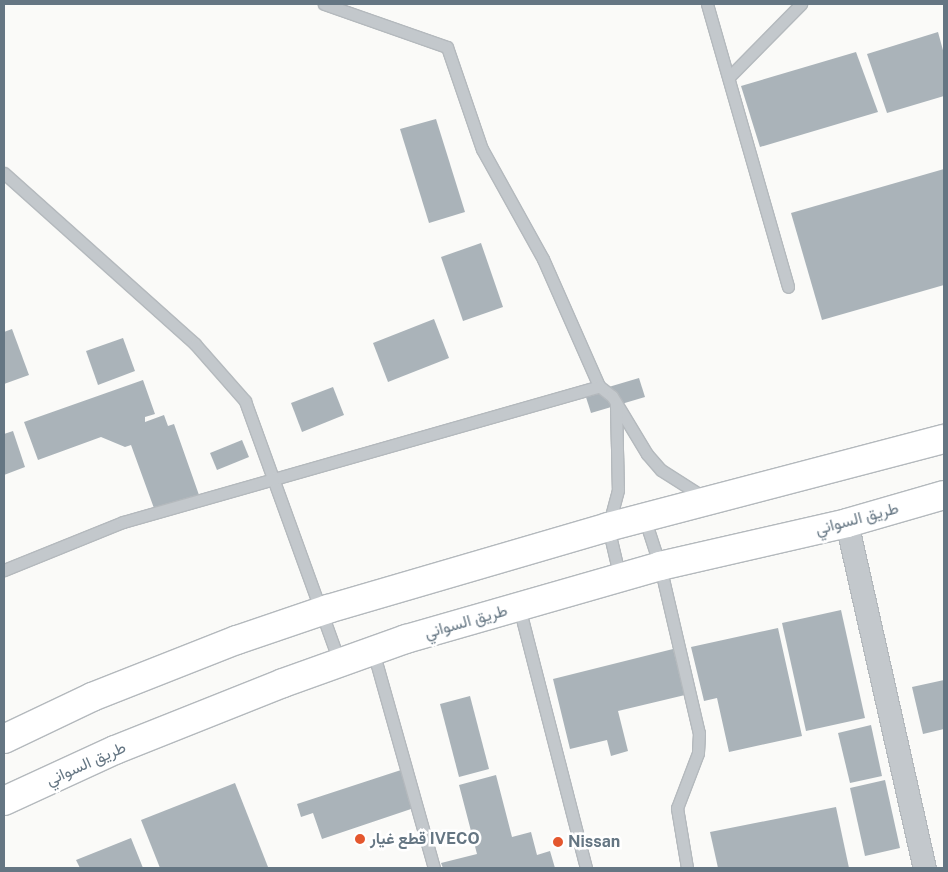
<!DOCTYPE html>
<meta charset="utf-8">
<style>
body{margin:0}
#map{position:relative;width:948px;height:872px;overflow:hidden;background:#fafaf8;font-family:"Public Sans",Vazirmatn,sans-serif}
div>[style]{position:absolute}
.building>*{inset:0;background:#aab3b9}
.roads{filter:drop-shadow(1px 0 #b4b9bd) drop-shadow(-1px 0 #b4b9bd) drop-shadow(0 1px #b4b9bd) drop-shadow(0 -1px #b4b9bd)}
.lane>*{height:11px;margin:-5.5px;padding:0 5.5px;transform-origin:5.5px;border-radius:5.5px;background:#c3c8cc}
.street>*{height:22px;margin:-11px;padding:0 11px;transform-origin:11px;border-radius:11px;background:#c3c8cc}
.highway>*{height:28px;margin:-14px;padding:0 14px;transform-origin:14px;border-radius:14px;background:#fff}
.dots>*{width:14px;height:14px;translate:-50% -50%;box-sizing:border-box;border:2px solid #fff;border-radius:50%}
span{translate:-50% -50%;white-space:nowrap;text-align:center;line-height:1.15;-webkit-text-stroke:5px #fff;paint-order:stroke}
.street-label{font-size:16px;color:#657683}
.poi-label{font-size:16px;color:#657683;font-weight:700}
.left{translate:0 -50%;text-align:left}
.frame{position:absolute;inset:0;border:5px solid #657683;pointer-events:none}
</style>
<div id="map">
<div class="building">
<i style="clip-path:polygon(938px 32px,944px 54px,944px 96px,887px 113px,867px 54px)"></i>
<i style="clip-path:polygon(856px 52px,878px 112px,760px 147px,741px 86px)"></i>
<i style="clip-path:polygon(436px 119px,465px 212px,429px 223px,400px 129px)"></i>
<i style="clip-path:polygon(944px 169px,944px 285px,822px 320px,791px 213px)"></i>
<i style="clip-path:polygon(481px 243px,503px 307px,463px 321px,441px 257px)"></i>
<i style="clip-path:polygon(434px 319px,449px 358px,388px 382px,373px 343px)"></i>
<i style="clip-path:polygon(12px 329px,29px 375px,4px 384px,4px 332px)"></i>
<i style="clip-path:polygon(123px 338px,135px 371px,98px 385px,86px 351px)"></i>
<i style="clip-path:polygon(639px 378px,645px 397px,591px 413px,585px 394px)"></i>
<i style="clip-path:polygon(143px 380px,155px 414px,145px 417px,145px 422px,164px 415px,168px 426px,174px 424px,199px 495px,155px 511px,131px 445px,125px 447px,101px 437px,38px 460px,24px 422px)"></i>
<i style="clip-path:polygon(333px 387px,344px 415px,302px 432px,291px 403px)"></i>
<i style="clip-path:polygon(13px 431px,25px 467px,4px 475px,4px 434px)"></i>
<i style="clip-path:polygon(242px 440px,249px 457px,217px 470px,210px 453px)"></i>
<i style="clip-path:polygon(841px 610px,865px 718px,806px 731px,782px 623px)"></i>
<i style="clip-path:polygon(778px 628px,802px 736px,729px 752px,717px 698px,704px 701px,691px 647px)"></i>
<i style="clip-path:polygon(673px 649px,685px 695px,618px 711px,628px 751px,611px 756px,607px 740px,570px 749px,553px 679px)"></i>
<i style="clip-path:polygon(944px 680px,944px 729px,923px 734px,912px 687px)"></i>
<i style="clip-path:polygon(470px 696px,489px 769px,459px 777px,440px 704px)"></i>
<i style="clip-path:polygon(871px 725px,882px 776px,850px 783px,838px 733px)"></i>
<i style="clip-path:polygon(401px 770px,414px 808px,322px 839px,313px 813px,301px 817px,297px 804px)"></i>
<i style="clip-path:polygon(496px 775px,512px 837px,531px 832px,537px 855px,550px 851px,555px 868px,443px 868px,441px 863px,477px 854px,459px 785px)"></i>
<i style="clip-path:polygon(885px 780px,900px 848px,865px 856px,850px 788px)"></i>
<i style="clip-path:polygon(235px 783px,268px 867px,160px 868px,141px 820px)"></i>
<i style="clip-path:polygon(836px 807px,849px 868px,718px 868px,710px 832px)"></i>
<i style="clip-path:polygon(131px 838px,143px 868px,80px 868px,76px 860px)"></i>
</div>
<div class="roads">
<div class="lane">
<i style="left:324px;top:4px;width:130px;rotate:19.3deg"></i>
<i style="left:447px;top:47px;width:108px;rotate:71.1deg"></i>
<i style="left:482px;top:149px;width:126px;rotate:61deg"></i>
<i style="left:543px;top:259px;width:139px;rotate:66.2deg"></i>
<i style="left:599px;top:386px;width:16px;rotate:38deg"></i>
<i style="left:612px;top:396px;width:68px;rotate:58.9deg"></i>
<i style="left:647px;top:454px;width:21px;rotate:49deg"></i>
<i style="left:661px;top:470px;width:52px;rotate:32.5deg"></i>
<i style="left:707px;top:4px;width:294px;rotate:74deg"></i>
<i style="left:729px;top:77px;width:103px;rotate:-45.4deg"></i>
<i style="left:4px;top:173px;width:256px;rotate:41.8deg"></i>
<i style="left:195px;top:344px;width:76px;rotate:48.7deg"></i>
<i style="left:245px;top:401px;width:279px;rotate:70.1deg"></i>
<i style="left:616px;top:405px;width:85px;rotate:88.7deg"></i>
<i style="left:618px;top:490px;width:38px;rotate:105deg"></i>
<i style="left:608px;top:527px;width:52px;rotate:76.8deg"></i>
<i style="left:644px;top:517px;width:52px;rotate:71.9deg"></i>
<i style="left:660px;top:566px;width:171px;rotate:76.9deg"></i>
<i style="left:699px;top:733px;width:20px;rotate:93deg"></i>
<i style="left:698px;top:753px;width:59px;rotate:110.9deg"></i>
<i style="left:677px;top:808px;width:61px;rotate:80.5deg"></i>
<i style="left:4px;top:570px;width:128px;rotate:-22deg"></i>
<i style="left:123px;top:522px;width:495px;rotate:-15.9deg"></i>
<i style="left:519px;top:607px;width:269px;rotate:75.6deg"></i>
<i style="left:373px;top:651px;width:225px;rotate:74.3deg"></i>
</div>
<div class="street">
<i style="left:847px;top:523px;width:354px;rotate:77.3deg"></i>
</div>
<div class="highway">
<i style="left:4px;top:739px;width:98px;rotate:-25.5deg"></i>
<i style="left:92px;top:697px;width:156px;rotate:-21.5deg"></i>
<i style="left:237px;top:640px;width:96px;rotate:-18.8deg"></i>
<i style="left:328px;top:609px;width:292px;rotate:-16.3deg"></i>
<i style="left:608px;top:527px;width:347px;rotate:-14.7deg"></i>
<i style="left:4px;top:801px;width:122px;rotate:-24.7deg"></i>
<i style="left:115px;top:750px;width:181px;rotate:-21.7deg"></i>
<i style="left:283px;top:683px;width:131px;rotate:-19.7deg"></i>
<i style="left:406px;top:639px;width:264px;rotate:-16deg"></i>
<i style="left:660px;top:566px;width:192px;rotate:-12.9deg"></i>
<i style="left:847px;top:523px;width:101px;rotate:-16.1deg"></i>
</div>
</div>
<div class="dots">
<i style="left:360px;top:839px;background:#e4572e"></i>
<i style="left:558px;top:842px;background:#e4572e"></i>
</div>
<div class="street-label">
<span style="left:857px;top:519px;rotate:-15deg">طريق السواني</span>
<span style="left:466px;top:622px;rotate:-16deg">طريق السواني</span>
<span style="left:86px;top:764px;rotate:-24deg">طريق السواني</span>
</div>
<div class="poi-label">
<span class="left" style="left:370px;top:839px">قطع غيار IVECO</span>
<span class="left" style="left:568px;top:842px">Nissan</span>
</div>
<div class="frame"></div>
</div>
